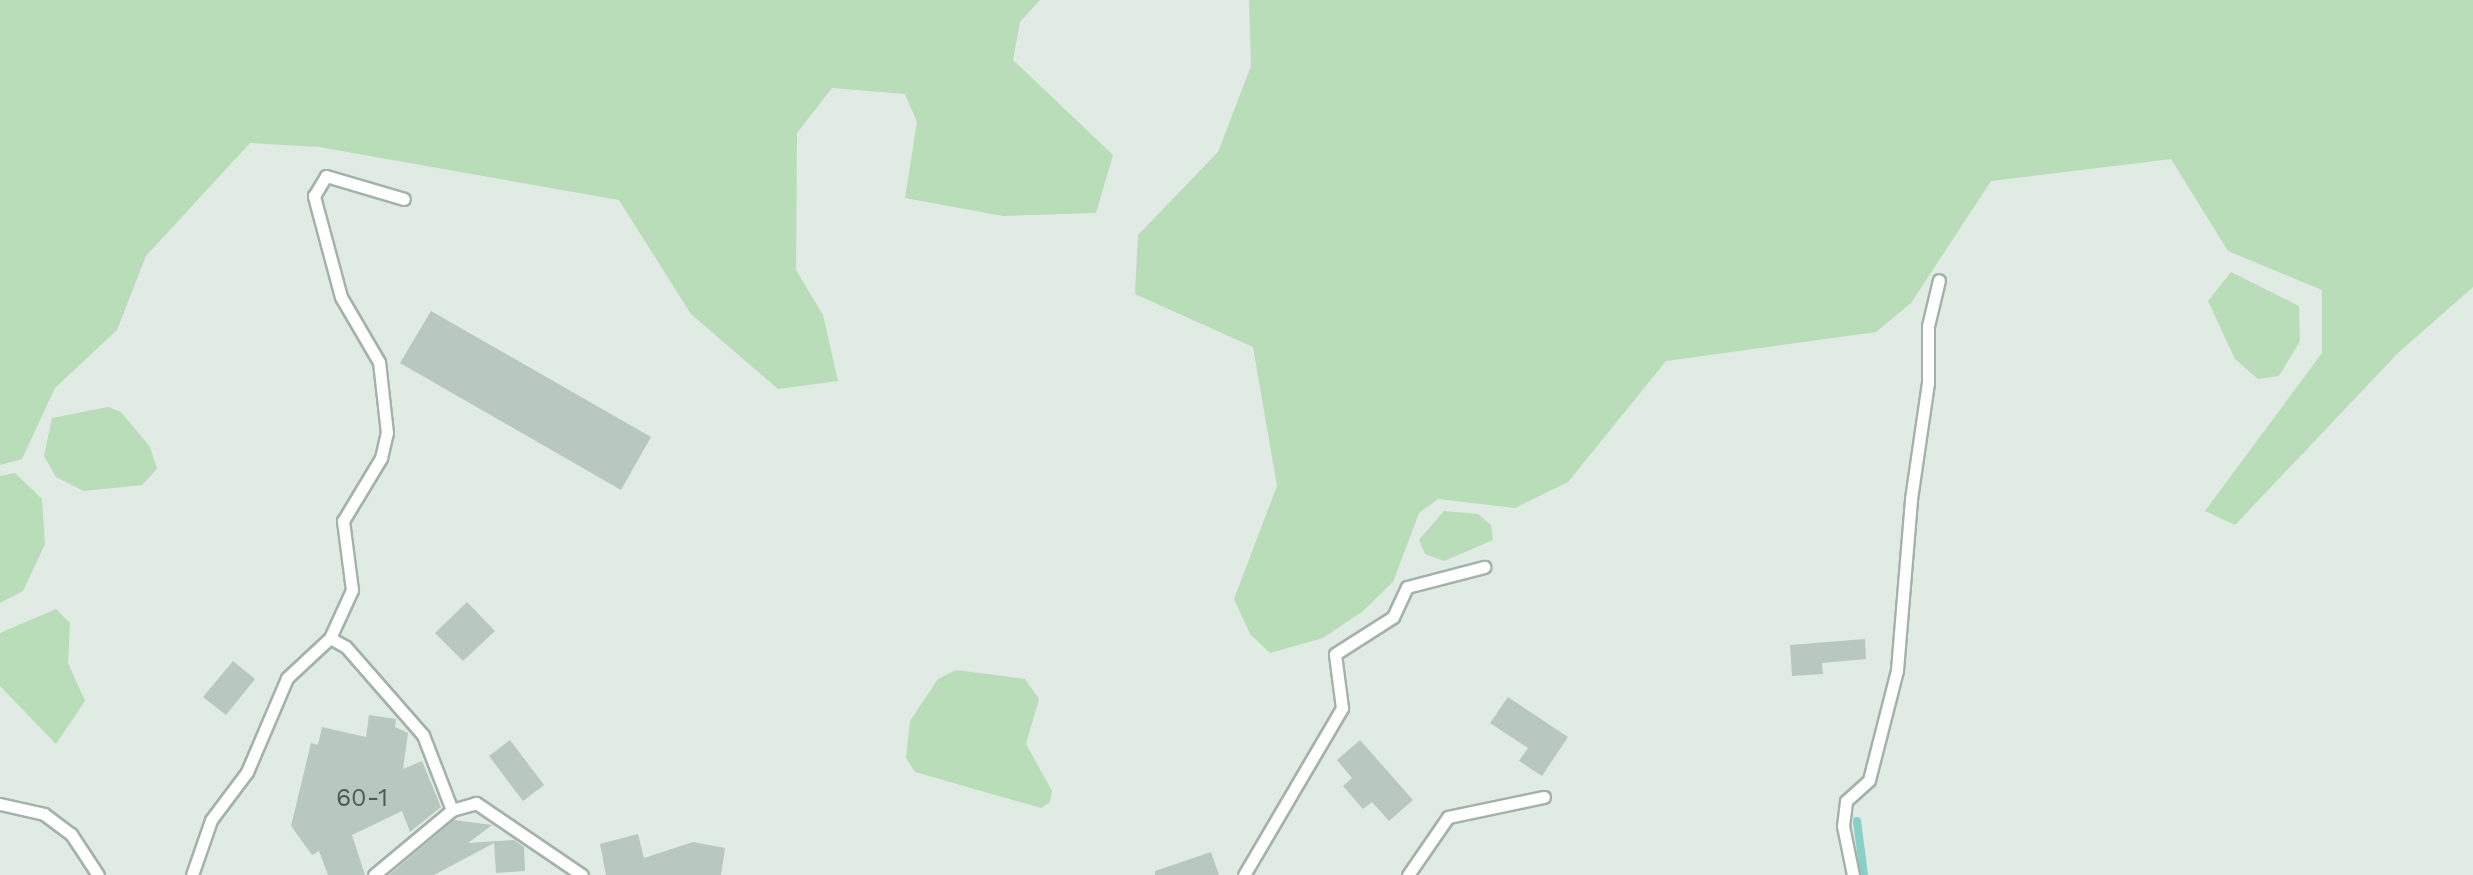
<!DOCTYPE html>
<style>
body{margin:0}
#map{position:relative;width:2473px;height:875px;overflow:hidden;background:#e0ebe3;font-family:"Work Sans",sans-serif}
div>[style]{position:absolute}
.green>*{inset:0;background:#b9dcb9}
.stream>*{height:8px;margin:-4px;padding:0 4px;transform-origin:4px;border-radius:4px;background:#88cfc7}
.building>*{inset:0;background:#b8c8be}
.roads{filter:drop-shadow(2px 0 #a3b3a9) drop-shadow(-2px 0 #a3b3a9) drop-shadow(0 2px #a3b3a9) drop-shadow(0 -2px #a3b3a9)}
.lane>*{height:11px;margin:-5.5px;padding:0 5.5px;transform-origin:5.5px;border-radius:5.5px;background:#fff}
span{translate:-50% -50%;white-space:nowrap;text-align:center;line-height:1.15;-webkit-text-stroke:9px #f0f7f2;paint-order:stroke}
.number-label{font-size:25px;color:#475e51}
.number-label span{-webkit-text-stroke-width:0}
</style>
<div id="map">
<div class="green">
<i style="clip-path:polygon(0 0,1040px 0,1020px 22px,1013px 60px,1113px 155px,1096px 213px,1003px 216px,905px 198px,917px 122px,905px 94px,832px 88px,797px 133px,796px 270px,823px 315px,838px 381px,778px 389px,691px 314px,619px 200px,319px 147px,250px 143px,146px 256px,117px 330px,55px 388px,22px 459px,0 465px)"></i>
<i style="clip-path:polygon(1249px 0,2473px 0,2473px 287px,2398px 353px,2235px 525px,2205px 511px,2322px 353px,2322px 290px,2228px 251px,2171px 159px,1991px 181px,1911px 303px,1876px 332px,1666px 361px,1568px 482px,1515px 508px,1438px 499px,1419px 513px,1393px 582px,1363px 611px,1323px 638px,1270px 653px,1250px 634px,1234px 599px,1277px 486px,1253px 347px,1135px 294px,1138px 235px,1218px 152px,1251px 66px)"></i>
<i style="clip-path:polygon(2231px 272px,2299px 306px,2300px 341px,2279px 376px,2258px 379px,2235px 359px,2208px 301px)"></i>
<i style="clip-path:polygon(108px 407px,121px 412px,150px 447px,157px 469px,142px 485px,84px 491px,56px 477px,44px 456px,52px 418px)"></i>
<i style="clip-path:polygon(15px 473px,42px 499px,45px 544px,23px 591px,0 603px,0 476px)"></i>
<i style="clip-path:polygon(1444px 511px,1478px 514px,1491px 525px,1493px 540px,1444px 561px,1425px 554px,1419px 540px)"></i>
<i style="clip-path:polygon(56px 609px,70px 623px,68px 663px,85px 701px,56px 744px,0 686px,0 633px)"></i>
<i style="clip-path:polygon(956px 670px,1025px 679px,1039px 699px,1026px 744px,1052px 791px,1050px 802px,1041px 808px,915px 772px,906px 758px,910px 721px,938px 679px)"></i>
</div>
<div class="stream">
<i style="left:1857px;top:821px;width:54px;rotate:82.6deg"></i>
</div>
<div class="building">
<i style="clip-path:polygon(431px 311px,651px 437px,621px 490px,400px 363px)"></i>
<i style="clip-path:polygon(467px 602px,495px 631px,463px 661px,435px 633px)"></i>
<i style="clip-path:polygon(1865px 639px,1866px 659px,1822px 663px,1823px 674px,1792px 676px,1790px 645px)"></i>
<i style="clip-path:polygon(233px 661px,255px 679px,226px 715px,203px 697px)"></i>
<i style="clip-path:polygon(1508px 697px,1568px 737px,1542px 776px,1519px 761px,1528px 748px,1490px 723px)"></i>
<i style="clip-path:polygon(369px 715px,396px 719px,395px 727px,408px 733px,403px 769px,422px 761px,441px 807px,410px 832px,402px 811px,352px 835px,365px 875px,328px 875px,319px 851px,312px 855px,291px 826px,311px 743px,318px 745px,322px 727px,366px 737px)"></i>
<i style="clip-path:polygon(510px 740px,544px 785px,523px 801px,489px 756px)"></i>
<i style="clip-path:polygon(1360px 740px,1413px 800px,1389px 821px,1372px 802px,1363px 809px,1343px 786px,1352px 778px,1337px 760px)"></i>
<i style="clip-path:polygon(454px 820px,492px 825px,468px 843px,514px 840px,524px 847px,525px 871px,496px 873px,494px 843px,434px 875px,389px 875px)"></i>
<i style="clip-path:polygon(638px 834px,644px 858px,693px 842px,725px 848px,721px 875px,606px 875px,600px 844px)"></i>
<i style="clip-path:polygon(1211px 852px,1219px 875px,1155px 875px,1155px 871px)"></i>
</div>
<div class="roads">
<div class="lane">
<i style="left:330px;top:638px;width:18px;rotate:29deg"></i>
<i style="left:346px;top:647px;width:117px;rotate:48.8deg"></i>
<i style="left:423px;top:735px;width:80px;rotate:68.9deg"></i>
<i style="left:0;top:804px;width:45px;rotate:12.8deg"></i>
<i style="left:44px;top:814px;width:34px;rotate:37deg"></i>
<i style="left:71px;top:834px;width:49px;rotate:56.6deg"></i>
<i style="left:192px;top:875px;width:58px;rotate:-70.9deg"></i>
<i style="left:211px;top:820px;width:60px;rotate:-53.1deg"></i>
<i style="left:247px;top:772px;width:102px;rotate:-66.9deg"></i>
<i style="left:287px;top:678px;width:59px;rotate:-42.9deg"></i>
<i style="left:330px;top:638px;width:53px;rotate:-65.4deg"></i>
<i style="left:352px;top:590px;width:70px;rotate:-97.4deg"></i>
<i style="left:343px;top:521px;width:74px;rotate:-58.9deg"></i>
<i style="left:381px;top:458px;width:26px;rotate:-77deg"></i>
<i style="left:387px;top:433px;width:71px;rotate:-96.4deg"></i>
<i style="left:379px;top:362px;width:75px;rotate:-120.3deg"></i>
<i style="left:341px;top:297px;width:105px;rotate:-105deg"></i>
<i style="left:314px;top:196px;width:23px;rotate:-59deg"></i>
<i style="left:326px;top:176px;width:81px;rotate:16.4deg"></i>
<i style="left:374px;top:875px;width:102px;rotate:-39.8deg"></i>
<i style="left:452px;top:810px;width:25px;rotate:-16deg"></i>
<i style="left:476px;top:803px;width:128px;rotate:34.2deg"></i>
<i style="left:1244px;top:875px;width:194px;rotate:-59.6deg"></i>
<i style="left:1342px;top:708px;width:54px;rotate:-97.4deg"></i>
<i style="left:1335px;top:654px;width:69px;rotate:-32.5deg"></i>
<i style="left:1393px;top:617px;width:33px;rotate:-65deg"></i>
<i style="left:1407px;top:587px;width:80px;rotate:-14.6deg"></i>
<i style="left:1408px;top:875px;width:70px;rotate:-55.4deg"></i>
<i style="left:1448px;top:817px;width:98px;rotate:-11.8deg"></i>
<i style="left:1853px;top:875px;width:50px;rotate:-101.5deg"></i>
<i style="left:1843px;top:826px;width:25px;rotate:-83deg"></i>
<i style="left:1846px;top:801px;width:31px;rotate:-42deg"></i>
<i style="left:1869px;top:780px;width:114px;rotate:-75.7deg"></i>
<i style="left:1897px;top:670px;width:172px;rotate:-85.3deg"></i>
<i style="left:1911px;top:499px;width:117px;rotate:-81.7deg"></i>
<i style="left:1928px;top:383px;width:57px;rotate:-90deg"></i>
<i style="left:1928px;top:326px;width:47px;rotate:-76.6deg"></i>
</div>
</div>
<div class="number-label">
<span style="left:362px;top:798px">60-1</span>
</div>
</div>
